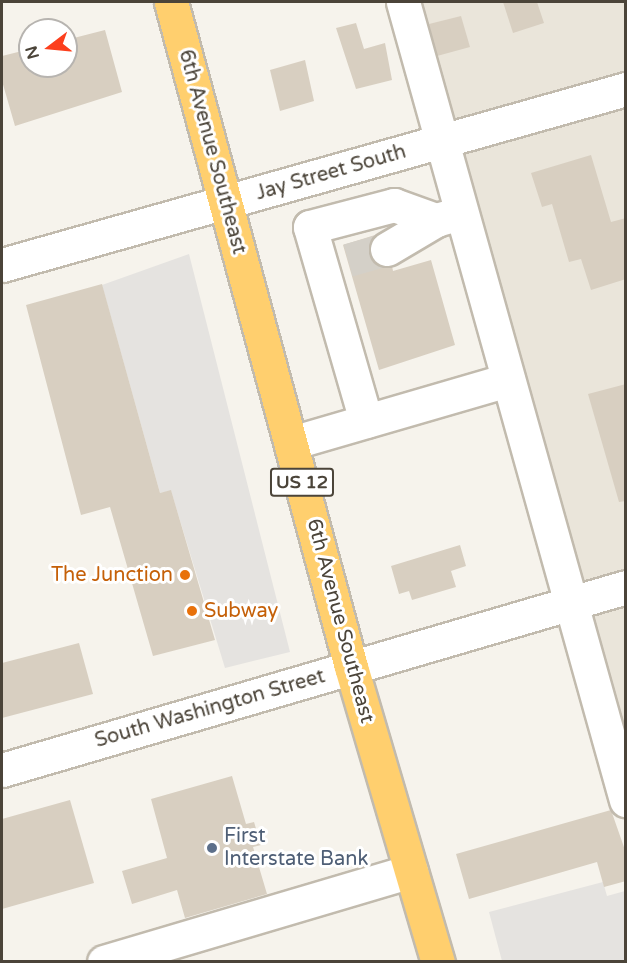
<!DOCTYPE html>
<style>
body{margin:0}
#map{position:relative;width:627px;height:963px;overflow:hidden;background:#f6f3ec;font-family:"Varela Round",sans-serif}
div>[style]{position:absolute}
.residential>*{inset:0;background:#eae5da}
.parking>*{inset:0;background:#e5e3e0}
.building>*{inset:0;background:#d8cfc1}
.minor-tunnel>*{height:33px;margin-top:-16.5px;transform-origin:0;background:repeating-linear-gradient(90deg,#d4d0c8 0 33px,transparent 0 49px)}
.roads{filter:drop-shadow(2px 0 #c2bbae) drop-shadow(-2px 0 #c2bbae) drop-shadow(0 2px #c2bbae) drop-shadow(0 -2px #c2bbae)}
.minor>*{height:33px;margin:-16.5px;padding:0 16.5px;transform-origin:16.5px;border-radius:16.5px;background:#fff}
.highway>*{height:33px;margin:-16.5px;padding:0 16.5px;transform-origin:16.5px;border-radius:16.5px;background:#ffcf6e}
.dots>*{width:16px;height:16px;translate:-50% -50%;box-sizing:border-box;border:3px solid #fff;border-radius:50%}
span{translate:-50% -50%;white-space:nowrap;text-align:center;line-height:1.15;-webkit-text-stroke:6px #fff;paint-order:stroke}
.shield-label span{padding:2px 4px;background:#fff;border:2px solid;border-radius:4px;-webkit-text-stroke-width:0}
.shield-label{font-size:18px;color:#4b4439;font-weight:700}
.street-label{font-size:20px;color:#4b4439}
.food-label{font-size:20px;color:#c56008}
.right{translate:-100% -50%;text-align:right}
.left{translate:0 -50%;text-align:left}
.service-label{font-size:20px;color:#4e5e75}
.frame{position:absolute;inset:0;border:3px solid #4b4439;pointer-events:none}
.north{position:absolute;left:18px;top:18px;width:60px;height:60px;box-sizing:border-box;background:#fff;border:2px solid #b7b4b0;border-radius:50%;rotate:254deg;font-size:16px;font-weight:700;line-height:24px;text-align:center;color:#4b4439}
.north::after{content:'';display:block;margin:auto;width:21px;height:27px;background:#fc3f1d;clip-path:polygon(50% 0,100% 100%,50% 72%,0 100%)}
</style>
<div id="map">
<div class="residential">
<i style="clip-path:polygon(408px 2px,625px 2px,625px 797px)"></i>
</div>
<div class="parking">
<i style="clip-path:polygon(189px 254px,290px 652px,225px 668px,171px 491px,160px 493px,102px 285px)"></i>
<i style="clip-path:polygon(603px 882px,607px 896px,625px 891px,625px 961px,502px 961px,489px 912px)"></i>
</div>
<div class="building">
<i style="clip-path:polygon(503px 2px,537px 2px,544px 23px,513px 33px)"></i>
<i style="clip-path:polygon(461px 16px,470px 47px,437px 56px,429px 24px)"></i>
<i style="clip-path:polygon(356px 23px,364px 49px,385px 43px,392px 80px,356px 89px,336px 28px)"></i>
<i style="clip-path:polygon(105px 30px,122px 92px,15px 126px,2px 81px,2px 56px,30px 49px,30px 66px,66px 66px,66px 40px)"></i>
<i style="clip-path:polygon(305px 60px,314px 101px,280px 111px,270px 70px)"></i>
<i style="clip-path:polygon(591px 155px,611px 222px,626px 218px,626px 279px,591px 290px,581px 259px,569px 262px,552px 204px,542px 207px,531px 173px)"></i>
<i style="clip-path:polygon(375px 235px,368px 250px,378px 266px,392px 266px,393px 271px,431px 260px,455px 345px,379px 370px,343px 245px)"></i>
<i style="clip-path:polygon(102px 284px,160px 493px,171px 490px,215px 640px,153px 656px,110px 507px,81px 515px,26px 305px)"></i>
<i style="clip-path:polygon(626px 384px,626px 501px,619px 502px,588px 394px)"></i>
<i style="clip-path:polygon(460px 545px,466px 566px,451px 571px,456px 587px,412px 600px,409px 591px,399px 594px,391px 566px)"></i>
<i style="clip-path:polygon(79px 643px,93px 694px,2px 718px,2px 663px)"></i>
<i style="clip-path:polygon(232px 776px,246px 824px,254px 822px,261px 845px,253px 847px,267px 894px,185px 918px,177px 890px,132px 904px,122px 871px,167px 858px,151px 799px)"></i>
<i style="clip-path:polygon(70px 800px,94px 883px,2px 909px,2px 819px)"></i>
<i style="clip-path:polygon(611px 810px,626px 853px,626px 881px,604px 887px,597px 862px,469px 899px,456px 854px)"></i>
</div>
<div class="minor-tunnel">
<i style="left:348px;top:260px;width:41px;rotate:-15.8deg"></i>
</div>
<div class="roads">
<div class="minor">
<i style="left:403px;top:2px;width:829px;rotate:74.39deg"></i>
<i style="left:387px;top:249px;width:57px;rotate:-30.6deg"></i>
<i style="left:2px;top:265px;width:648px;rotate:-15.75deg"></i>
<i style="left:366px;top:421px;width:202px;rotate:-106.1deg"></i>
<i style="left:310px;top:227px;width:87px;rotate:-14.7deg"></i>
<i style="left:394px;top:205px;width:45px;rotate:19.7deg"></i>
<i style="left:436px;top:220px;width:25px;rotate:-16deg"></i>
<i style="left:291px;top:443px;width:226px;rotate:-16.2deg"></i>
<i style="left:2px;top:770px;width:650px;rotate:-16.34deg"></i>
<i style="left:104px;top:962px;width:320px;rotate:-16.5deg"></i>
</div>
<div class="highway">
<i style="left:171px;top:2px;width:689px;rotate:74.85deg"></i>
<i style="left:351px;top:667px;width:308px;rotate:73.6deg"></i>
</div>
</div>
<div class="dots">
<i style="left:185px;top:575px;background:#e8710a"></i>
<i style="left:192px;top:611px;background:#e8710a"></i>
<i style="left:212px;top:848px;background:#5c6f8a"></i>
</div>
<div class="shield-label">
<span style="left:302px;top:482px">US 12</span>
</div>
<div class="street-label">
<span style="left:212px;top:152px;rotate:75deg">6th Avenue Southeast</span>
<span style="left:331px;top:173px;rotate:-16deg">Jay Street South</span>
<span style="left:340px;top:621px;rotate:75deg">6th Avenue Southeast</span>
<span style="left:210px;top:709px;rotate:-16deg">South Washington Street</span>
</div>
<div class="food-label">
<span class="right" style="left:173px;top:575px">The Junction</span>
<span class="left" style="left:204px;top:611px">Subway</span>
</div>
<div class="service-label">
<span class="left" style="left:224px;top:848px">First<br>Interstate Bank</span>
</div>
<div class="frame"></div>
<div class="north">N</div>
</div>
